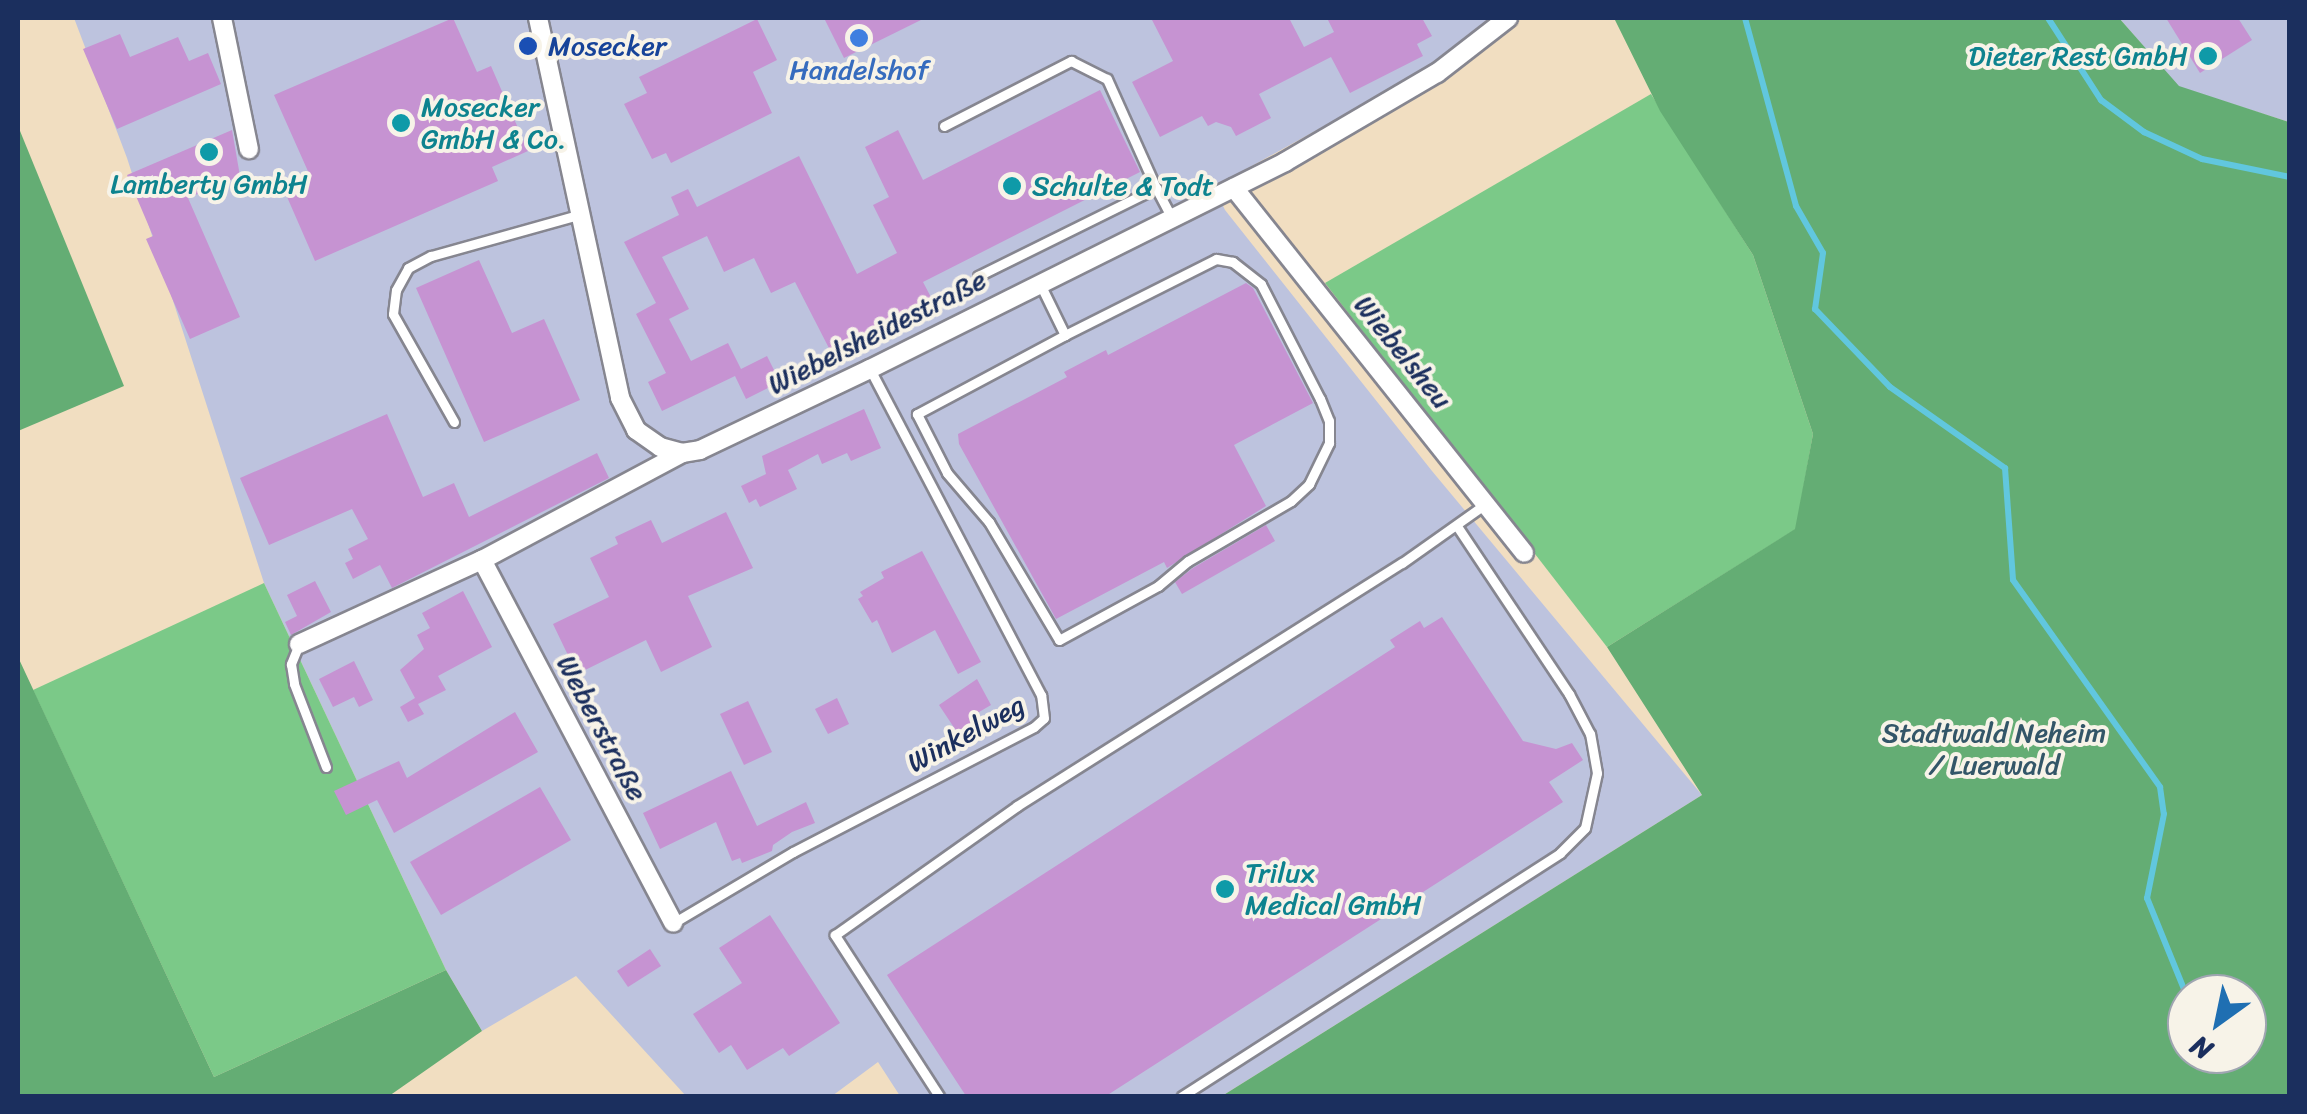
<!DOCTYPE html>
<meta charset="utf-8">
<style>
body{margin:0}
#map{position:relative;width:2307px;height:1114px;overflow:hidden;background:#f1dec1;font-family:Sriracha,sans-serif}
div>[style]{position:absolute}
.industrial>*{inset:0;background:#bdc3de}
.green>*{inset:0;background:#7bc988}
.forest>*{inset:0;background:#64ad74}
.stream>*{height:6px;margin:-3px;padding:0 3px;transform-origin:3px;border-radius:3px;background:#61c7de}
.building>*{inset:0;background:#c693d2}
.roads{filter:drop-shadow(2px 0 #868690) drop-shadow(-2px 0 #868690) drop-shadow(0 2px #868690) drop-shadow(0 -2px #868690)}
.service>*{height:9px;margin:-4.5px;padding:0 4.5px;transform-origin:4.5px;border-radius:4.5px;background:#fff}
.minor>*{height:18px;margin:-9px;padding:0 9px;transform-origin:9px;border-radius:9px;background:#fff}
.dots>*{width:28px;height:28px;translate:-50% -50%;box-sizing:border-box;border:5px solid #f7f3e8;border-radius:50%}
span{translate:-50% -50%;white-space:nowrap;text-align:center;line-height:1.15;-webkit-text-stroke:8px #f7f3e8;paint-order:stroke}
.transit-label{font-size:28px;color:#164399}
.left{translate:0 -50%;text-align:left}
.culture-label{font-size:28px;color:#0d838f}
.right{translate:-100% -50%;text-align:right}
.shop-label{font-size:28px;color:#366cbe}
.street-label{font-size:28px;color:#1b2f5e}
.park-label{font-size:28px;color:#335668}
.frame{position:absolute;inset:0;border:20px solid #1b2f5e;pointer-events:none}
.north{position:absolute;left:2167px;top:974px;width:100px;height:100px;box-sizing:border-box;background:#f7f3e8;border:2px solid #9fa5b1;border-radius:50%;rotate:213deg;font-size:28px;font-weight:700;line-height:40px;text-align:center;color:#1b2f5e}
.north::after{content:'';display:block;margin:auto;width:35px;height:45px;background:#1f6fb2;clip-path:polygon(50% 0,100% 100%,50% 72%,0 100%)}
</style>
<div id="map">
<div class="industrial">
<i style="clip-path:polygon(74px 18px,1494px 18px,1436px 64px,1214px 187px,1225px 210px,1432px 471px,1702px 795px,1222px 1096px,900px 1096px,878px 1062px,832px 1096px,686px 1096px,576px 976px,482px 1031px,446px 970px,264px 583px,127px 158px)"></i>
<i style="clip-path:polygon(2119px 18px,2289px 18px,2289px 122px,2179px 87px)"></i>
</div>
<div class="green">
<i style="clip-path:polygon(1651px 94px,1753px 255px,1813px 434px,1796px 529px,1607px 647px,1325px 283px)"></i>
<i style="clip-path:polygon(264px 583px,446px 970px,214px 1077px,33px 690px)"></i>
</div>
<div class="forest">
<i style="clip-path:polygon(evenodd,1614px 18px,2119px 18px,2179px 86px,2289px 122px,2289px 1096px,1222px 1096px,1702px 795px,1607px 647px,1795px 529px,1813px 434px,1753px 255px,1660px 111px,1614px 18px,2187px 994px,2247px 994px,2247px 1054px,2187px 1054px,2187px 994px)"></i>
<i style="clip-path:polygon(18px 126px,124px 386px,18px 431px)"></i>
<i style="clip-path:polygon(18px 657px,214px 1077px,446px 970px,482px 1031px,389px 1096px,18px 1096px)"></i>
</div>
<div class="stream">
<i style="left:1745px;top:18px;width:195px;rotate:74.8deg"></i>
<i style="left:1796px;top:206px;width:54px;rotate:60.1deg"></i>
<i style="left:1823px;top:253px;width:57px;rotate:98.1deg"></i>
<i style="left:1815px;top:309px;width:108px;rotate:46.1deg"></i>
<i style="left:1890px;top:387px;width:141px;rotate:35.2deg"></i>
<i style="left:2005px;top:468px;width:112px;rotate:85.9deg"></i>
<i style="left:2013px;top:580px;width:254px;rotate:54.6deg"></i>
<i style="left:2160px;top:787px;width:27px;rotate:82deg"></i>
<i style="left:2164px;top:814px;width:86px;rotate:101.4deg"></i>
<i style="left:2147px;top:898px;width:104px;rotate:67.9deg"></i>
<i style="left:2048px;top:18px;width:98px;rotate:57.1deg"></i>
<i style="left:2101px;top:100px;width:54px;rotate:36.7deg"></i>
<i style="left:2144px;top:132px;width:64px;rotate:25deg"></i>
<i style="left:2202px;top:159px;width:90px;rotate:11.6deg"></i>
</div>
<div class="building">
<i style="clip-path:polygon(453px 18px,477px 72px,491px 66px,528px 151px,492px 167px,498px 181px,315px 261px,284px 190px,311px 178px,274px 95px)"></i>
<i style="clip-path:polygon(824px 18px,925px 18px,844px 58px)"></i>
<i style="clip-path:polygon(1151px 18px,1289px 18px,1304px 47px,1334px 32px,1327px 18px,1422px 18px,1432px 36px,1417px 44px,1423px 56px,1350px 93px,1331px 57px,1259px 94px,1271px 118px,1236px 136px,1231px 127px,1216px 122px,1208px 126px,1202px 116px,1160px 137px,1132px 82px,1173px 61px)"></i>
<i style="clip-path:polygon(2166px 18px,2238px 18px,2252px 40px,2200px 73px)"></i>
<i style="clip-path:polygon(757px 19px,777px 60px,753px 72px,772px 113px,671px 163px,666px 153px,652px 159px,624px 104px,647px 93px,639px 77px)"></i>
<i style="clip-path:polygon(120px 34px,130px 57px,178px 37px,189px 61px,208px 53px,221px 84px,117px 129px,83px 49px)"></i>
<i style="clip-path:polygon(1100px 90px,1140px 172px,923px 282px,934px 303px,833px 356px,795px 282px,771px 293px,754px 258px,724px 272px,707px 236px,662px 257px,689px 309px,669px 319px,691px 361px,728px 343px,741px 369px,767px 356px,780px 382px,746px 399px,735px 376px,662px 411px,648px 382px,666px 373px,636px 314px,656px 303px,624px 242px,679px 215px,671px 197px,688px 189px,697px 207px,799px 156px,857px 274px,897px 253px,873px 205px,889px 197px,865px 147px,898px 130px,923px 180px)"></i>
<i style="clip-path:polygon(232px 130px,240px 176px,188px 198px,240px 317px,190px 339px,146px 239px,153px 236px,127px 175px)"></i>
<i style="clip-path:polygon(479px 260px,512px 333px,544px 319px,580px 400px,484px 442px,416px 288px)"></i>
<i style="clip-path:polygon(1246px 283px,1253px 288px,1313px 403px,1234px 445px,1266px 506px,1167px 568px,1164px 562px,1056px 619px,959px 444px,958px 434px,1067px 377px,1064px 372px,1106px 350px,1108px 355px)"></i>
<i style="clip-path:polygon(864px 409px,881px 448px,851px 461px,847px 453px,822px 464px,818px 454px,788px 470px,797px 489px,760px 507px,756px 499px,749px 503px,741px 486px,766px 474px,762px 456px)"></i>
<i style="clip-path:polygon(387px 414px,423px 497px,454px 483px,469px 517px,597px 453px,609px 478px,392px 588px,380px 565px,353px 579px,345px 563px,353px 559px,348px 549px,368px 539px,352px 509px,269px 545px,240px 478px)"></i>
<i style="clip-path:polygon(726px 512px,753px 568px,688px 596px,712px 647px,661px 672px,646px 640px,577px 674px,553px 624px,609px 597px,590px 558px,618px 544px,615px 537px,651px 520px,662px 543px)"></i>
<i style="clip-path:polygon(1266px 525px,1275px 541px,1182px 594px,1175px 582px,1193px 568px)"></i>
<i style="clip-path:polygon(922px 551px,981px 662px,958px 674px,935px 630px,892px 653px,877px 620px,872px 623px,858px 599px,863px 596px,860px 592px,884px 578px,881px 572px)"></i>
<i style="clip-path:polygon(315px 581px,331px 612px,291px 635px,285px 622px,297px 616px,287px 595px)"></i>
<i style="clip-path:polygon(463px 591px,492px 647px,438px 676px,446px 690px,418px 704px,424px 714px,408px 722px,400px 707px,415px 698px,400px 670px,424px 649px,417px 635px,430px 628px,422px 613px)"></i>
<i style="clip-path:polygon(1442px 617px,1523px 741px,1556px 749px,1572px 743px,1583px 760px,1549px 782px,1563px 802px,1106px 1096px,966px 1096px,887px 975px,1395px 647px,1390px 640px,1420px 621px,1424px 628px)"></i>
<i style="clip-path:polygon(354px 661px,373px 700px,359px 707px,354px 697px,333px 707px,319px 679px)"></i>
<i style="clip-path:polygon(977px 679px,991px 705px,974px 715px,981px 727px,961px 738px,939px 705px)"></i>
<i style="clip-path:polygon(837px 698px,849px 724px,828px 734px,815px 709px)"></i>
<i style="clip-path:polygon(748px 701px,772px 752px,744px 765px,720px 714px)"></i>
<i style="clip-path:polygon(515px 712px,538px 752px,394px 833px,377px 800px,346px 815px,334px 791px,399px 761px,407px 778px)"></i>
<i style="clip-path:polygon(731px 771px,757px 826px,806px 802px,815px 823px,792px 832px,773px 845px,772px 851px,742px 863px,740px 858px,732px 861px,716px 822px,660px 849px,643px 813px)"></i>
<i style="clip-path:polygon(540px 787px,571px 840px,441px 915px,410px 862px)"></i>
<i style="clip-path:polygon(770px 915px,840px 1023px,789px 1056px,783px 1048px,747px 1070px,731px 1045px,719px 1053px,693px 1014px,742px 983px,719px 948px)"></i>
<i style="clip-path:polygon(650px 949px,661px 966px,628px 987px,617px 971px)"></i>
</div>
<div class="roads">
<div class="service">
<i style="left:944px;top:126px;width:143px;rotate:-27.1deg"></i>
<i style="left:1071px;top:61px;width:40px;rotate:26.6deg"></i>
<i style="left:1107px;top:79px;width:120px;rotate:65.8deg"></i>
<i style="left:978px;top:276px;width:199px;rotate:-26.3deg"></i>
<i style="left:1156px;top:188px;width:34px;rotate:62deg"></i>
<i style="left:1040px;top:284px;width:57px;rotate:63.9deg"></i>
<i style="left:1065px;top:335px;width:168px;rotate:151.9deg"></i>
<i style="left:917px;top:414px;width:66px;rotate:63deg"></i>
<i style="left:947px;top:473px;width:65px;rotate:49.4deg"></i>
<i style="left:989px;top:522px;width:137px;rotate:59.3deg"></i>
<i style="left:1059px;top:640px;width:113px;rotate:-28.6deg"></i>
<i style="left:1158px;top:586px;width:39px;rotate:-40deg"></i>
<i style="left:1188px;top:561px;width:119px;rotate:-30.2deg"></i>
<i style="left:1291px;top:501px;width:25px;rotate:-43deg"></i>
<i style="left:1309px;top:484px;width:46px;rotate:-64deg"></i>
<i style="left:1329px;top:443px;width:22px;rotate:-90deg"></i>
<i style="left:1329px;top:421px;width:24px;rotate:-112deg"></i>
<i style="left:1320px;top:399px;width:129px;rotate:-117.2deg"></i>
<i style="left:1261px;top:284px;width:36px;rotate:-142deg"></i>
<i style="left:1233px;top:262px;width:17px;rotate:-170deg"></i>
<i style="left:1216px;top:259px;width:169px;rotate:153.3deg"></i>
<i style="left:454px;top:422px;width:124px;rotate:-119.5deg"></i>
<i style="left:393px;top:314px;width:24px;rotate:-83deg"></i>
<i style="left:396px;top:290px;width:25px;rotate:-61deg"></i>
<i style="left:408px;top:268px;width:26px;rotate:-28deg"></i>
<i style="left:431px;top:256px;width:156px;rotate:-15.6deg"></i>
<i style="left:299px;top:644px;width:22px;rotate:112deg"></i>
<i style="left:291px;top:664px;width:20px;rotate:81deg"></i>
<i style="left:294px;top:684px;width:89px;rotate:68.9deg"></i>
<i style="left:673px;top:923px;width:139px;rotate:-30.6deg"></i>
<i style="left:793px;top:852px;width:271px;rotate:-27.4deg"></i>
<i style="left:1034px;top:727px;width:13px;rotate:-42deg"></i>
<i style="left:1044px;top:718px;width:23px;rotate:-97deg"></i>
<i style="left:1041px;top:695px;width:368px;rotate:-117.7deg"></i>
<i style="left:939px;top:1096px;width:192px;rotate:-122.9deg"></i>
<i style="left:835px;top:935px;width:223px;rotate:-35.3deg"></i>
<i style="left:1017px;top:806px;width:455px;rotate:-32.3deg"></i>
<i style="left:1402px;top:563px;width:100px;rotate:-35.3deg"></i>
<i style="left:1182px;top:1096px;width:449px;rotate:-32.7deg"></i>
<i style="left:1560px;top:853px;width:35px;rotate:-45deg"></i>
<i style="left:1585px;top:828px;width:56px;rotate:-77.7deg"></i>
<i style="left:1597px;top:773px;width:40px;rotate:-100deg"></i>
<i style="left:1590px;top:734px;width:45px;rotate:-117.7deg"></i>
<i style="left:1569px;top:694px;width:202px;rotate:-123.7deg"></i>
</div>
<div class="minor">
<i style="left:222px;top:18px;width:134px;rotate:78.4deg"></i>
<i style="left:538px;top:18px;width:389px;rotate:77.8deg"></i>
<i style="left:620px;top:398px;width:36px;rotate:63deg"></i>
<i style="left:636px;top:430px;width:29px;rotate:35deg"></i>
<i style="left:660px;top:447px;width:23px;rotate:15deg"></i>
<i style="left:682px;top:453px;width:18px;rotate:-9deg"></i>
<i style="left:700px;top:450px;width:188px;rotate:-25.5deg"></i>
<i style="left:870px;top:369px;width:464px;rotate:-26.5deg"></i>
<i style="left:1285px;top:162px;width:176px;rotate:-30.4deg"></i>
<i style="left:1437px;top:73px;width:90px;rotate:-37.8deg"></i>
<i style="left:1234px;top:188px;width:466px;rotate:51.5deg"></i>
<i style="left:482px;top:560px;width:410px;rotate:62.2deg"></i>
<i style="left:299px;top:644px;width:201px;rotate:-24.7deg"></i>
<i style="left:482px;top:560px;width:227px;rotate:-28.1deg"></i>
</div>
</div>
<div class="dots">
<i style="left:859px;top:38px;background:#3f7fe0"></i>
<i style="left:528px;top:46px;background:#1a4fb4"></i>
<i style="left:2208px;top:56px;background:#0f9aa8"></i>
<i style="left:401px;top:123px;background:#0f9aa8"></i>
<i style="left:209px;top:152px;background:#0f9aa8"></i>
<i style="left:1012px;top:186px;background:#0f9aa8"></i>
<i style="left:1225px;top:889px;background:#0f9aa8"></i>
</div>
<div class="transit-label">
<span class="left" style="left:548px;top:46px">Mosecker</span>
</div>
<div class="culture-label">
<span class="right" style="left:2188px;top:56px">Dieter Rest GmbH</span>
<span class="left" style="left:421px;top:123px">Mosecker<br>GmbH &amp; Co.</span>
<span style="left:209px;top:184px">Lamberty GmbH</span>
<span class="left" style="left:1032px;top:186px">Schulte &amp; Todt</span>
<span class="left" style="left:1245px;top:889px">Trilux<br>Medical GmbH</span>
</div>
<div class="shop-label">
<span style="left:859px;top:70px">Handelshof</span>
</div>
<div class="street-label">
<span style="left:877px;top:332px;rotate:-27deg">Wiebelsheidestraße</span>
<span style="left:1403px;top:352px;rotate:51deg">Wiebelsheu</span>
<span style="left:602px;top:728px;rotate:62deg">Weberstraße</span>
<span style="left:966px;top:734px;rotate:-29deg">Winkelweg</span>
</div>
<div class="park-label">
<span style="left:1994px;top:749px">Stadtwald Neheim<br>/ Luerwald</span>
</div>
<div class="frame"></div>
<div class="north">N</div>
</div>
